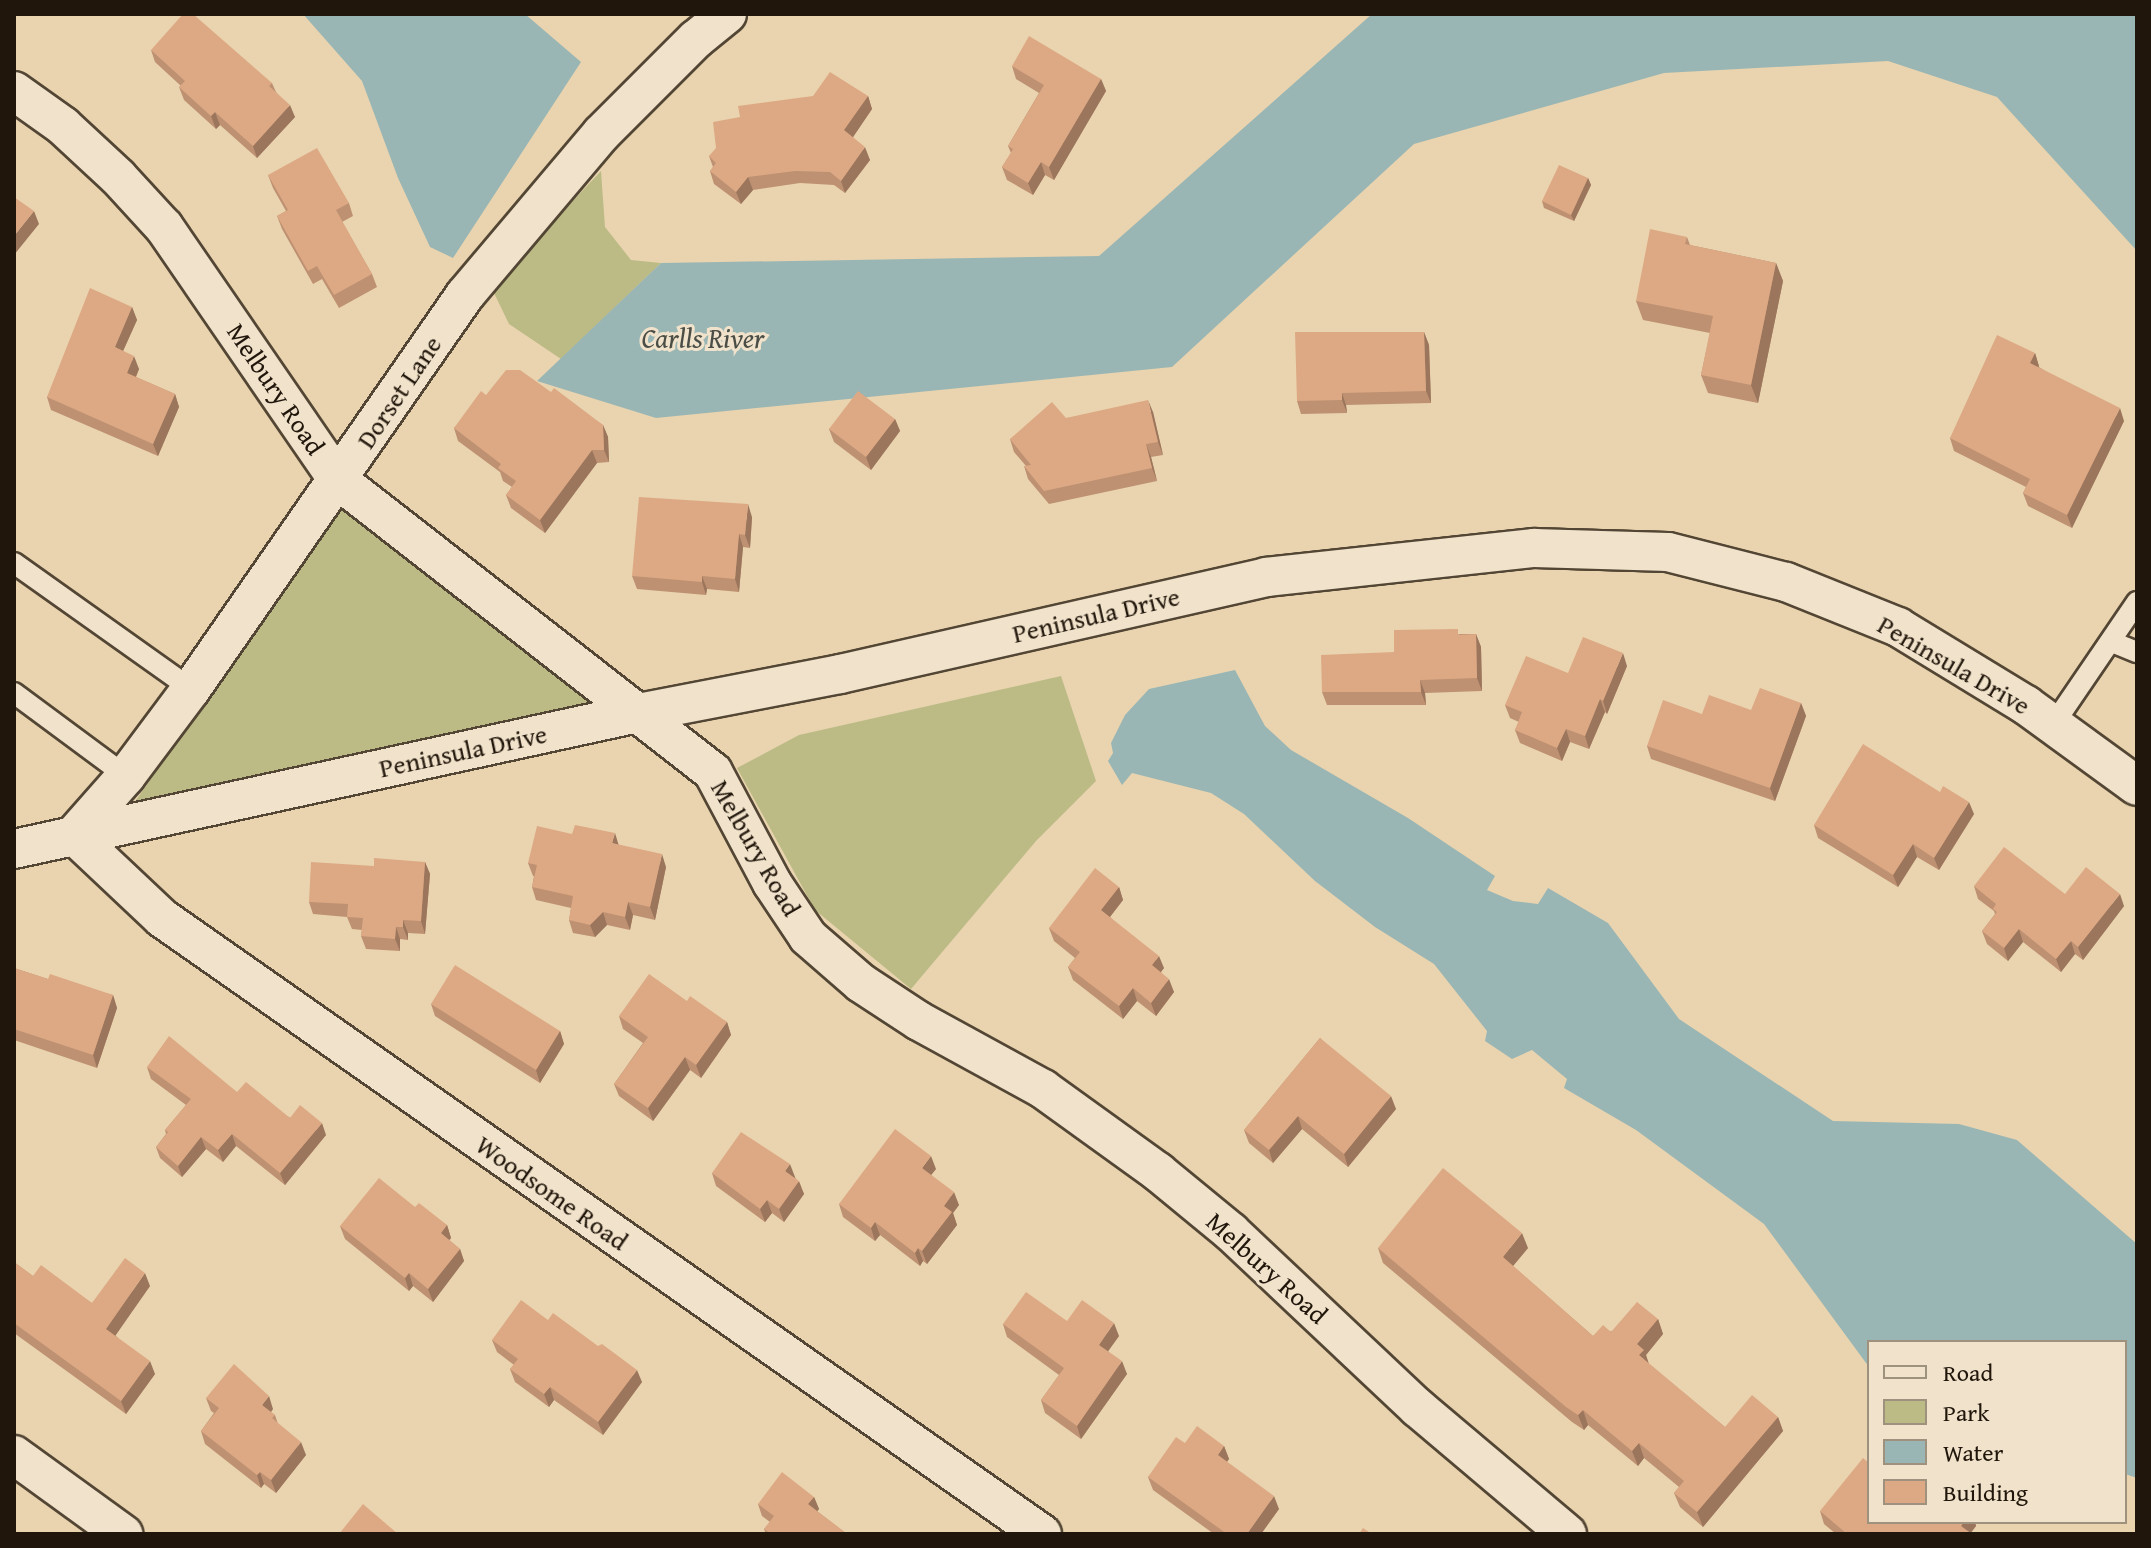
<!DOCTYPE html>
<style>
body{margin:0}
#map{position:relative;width:2151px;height:1548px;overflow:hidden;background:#e9d4af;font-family:"Gentium Book Plus",serif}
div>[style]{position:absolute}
.green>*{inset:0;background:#bcbb86}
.water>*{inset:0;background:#9ab6b4}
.roads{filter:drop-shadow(2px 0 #534634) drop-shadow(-2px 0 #534634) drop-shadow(0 2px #534634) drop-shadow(0 -2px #534634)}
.service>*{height:20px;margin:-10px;padding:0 10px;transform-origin:10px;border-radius:10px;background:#f1e3cb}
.minor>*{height:38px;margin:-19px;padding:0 19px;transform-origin:19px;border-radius:19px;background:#f1e3cb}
.wall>*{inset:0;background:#be9172}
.shaded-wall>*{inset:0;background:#9b765c}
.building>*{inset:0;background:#dda984}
span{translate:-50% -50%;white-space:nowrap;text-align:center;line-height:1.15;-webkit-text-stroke:6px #f1e3cb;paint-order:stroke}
.street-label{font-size:26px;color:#21160b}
.water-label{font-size:28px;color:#4b4e46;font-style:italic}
.frame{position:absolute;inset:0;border:16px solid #21160b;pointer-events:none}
.legend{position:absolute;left:1867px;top:1340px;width:260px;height:184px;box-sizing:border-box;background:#f1e3cb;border:2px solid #9e917e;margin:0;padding:10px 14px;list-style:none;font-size:24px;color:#21160b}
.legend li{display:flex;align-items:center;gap:16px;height:40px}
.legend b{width:40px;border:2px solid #9e917e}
</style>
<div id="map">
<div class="green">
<i style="clip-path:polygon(601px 171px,605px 227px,631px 260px,661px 263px,561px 359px,509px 324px,494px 293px,514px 263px)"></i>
<i style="clip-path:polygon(342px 504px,597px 704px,134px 803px)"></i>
<i style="clip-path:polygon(1061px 676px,1096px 781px,1036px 841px,911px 989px,815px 910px,737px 768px,799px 735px)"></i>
</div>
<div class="water">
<i style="clip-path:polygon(303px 14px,525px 14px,581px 62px,453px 258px,430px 247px,398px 178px,362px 81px)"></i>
<i style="clip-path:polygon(1372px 14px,2137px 14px,2137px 251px,1997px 97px,1888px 61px,1664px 73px,1414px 144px,1172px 367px,656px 418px,537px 381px,661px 263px,1099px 256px)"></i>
<i style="clip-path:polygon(1235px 670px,1265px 726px,1291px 750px,1408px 818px,1495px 876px,1487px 890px,1513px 901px,1538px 904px,1548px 888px,1608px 923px,1679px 1019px,1833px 1121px,1959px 1124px,2017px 1140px,2137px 1244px,2137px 1478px,2125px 1474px,2125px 1342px,1869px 1342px,1869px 1367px,1764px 1224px,1636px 1130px,1564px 1088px,1567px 1079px,1532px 1050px,1512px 1059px,1485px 1041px,1487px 1031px,1434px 964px,1375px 927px,1315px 881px,1244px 814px,1211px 793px,1132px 773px,1122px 785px,1108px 761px,1113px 753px,1111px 743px,1125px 715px,1149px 689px)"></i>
</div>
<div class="roads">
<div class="service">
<i style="left:14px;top:563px;width:217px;rotate:35.4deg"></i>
<i style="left:2112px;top:642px;width:27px;rotate:22deg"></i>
<i style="left:14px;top:693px;width:139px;rotate:36.5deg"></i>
<i style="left:2053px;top:725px;width:149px;rotate:-55.7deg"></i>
</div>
<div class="minor">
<i style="left:727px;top:14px;width:40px;rotate:141deg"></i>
<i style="left:696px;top:39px;width:134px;rotate:135deg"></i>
<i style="left:601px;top:134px;width:211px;rotate:130.2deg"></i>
<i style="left:465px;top:295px;width:480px;rotate:124.8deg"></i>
<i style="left:191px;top:689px;width:109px;rotate:126.8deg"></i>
<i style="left:126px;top:776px;width:79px;rotate:131.4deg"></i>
<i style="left:74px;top:835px;width:121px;rotate:43.3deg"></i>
<i style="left:162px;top:918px;width:1074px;rotate:34.99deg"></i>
<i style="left:14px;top:91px;width:60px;rotate:35.5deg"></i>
<i style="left:63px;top:126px;width:75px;rotate:42.8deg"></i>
<i style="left:118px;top:177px;width:68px;rotate:47.4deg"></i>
<i style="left:164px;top:227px;width:307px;rotate:55.5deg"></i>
<i style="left:338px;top:480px;width:475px;rotate:37.9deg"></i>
<i style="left:713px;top:772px;width:126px;rotate:62deg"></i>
<i style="left:772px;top:883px;width:65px;rotate:56.3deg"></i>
<i style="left:808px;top:937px;width:70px;rotate:41deg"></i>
<i style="left:861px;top:983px;width:69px;rotate:33.2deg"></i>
<i style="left:919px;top:1021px;width:141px;rotate:28.7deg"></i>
<i style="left:1043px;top:1089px;width:142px;rotate:35.8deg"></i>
<i style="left:1158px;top:1172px;width:94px;rotate:39.4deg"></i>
<i style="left:1231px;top:1232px;width:257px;rotate:43.3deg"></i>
<i style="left:1418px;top:1408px;width:195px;rotate:40.2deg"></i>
<i style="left:14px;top:849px;width:639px;rotate:-12.3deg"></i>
<i style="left:638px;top:713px;width:206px;rotate:-10.9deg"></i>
<i style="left:840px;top:674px;width:437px;rotate:-12.8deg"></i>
<i style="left:1266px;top:577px;width:270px;rotate:-6.2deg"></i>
<i style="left:1534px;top:548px;width:134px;rotate:1.7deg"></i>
<i style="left:1668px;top:552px;width:122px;rotate:14.3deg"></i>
<i style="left:1786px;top:582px;width:121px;rotate:21.9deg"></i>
<i style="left:1898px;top:627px;width:150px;rotate:31.4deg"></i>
<i style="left:2026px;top:705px;width:137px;rotate:36.1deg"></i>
<i style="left:14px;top:1455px;width:135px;rotate:35.9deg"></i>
</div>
</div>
<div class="wall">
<i style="clip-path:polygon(151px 50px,272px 83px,276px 92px,295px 117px,257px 158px,220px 125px,216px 129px,184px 100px,179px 87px,181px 86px,155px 62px)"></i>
<i style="clip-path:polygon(1012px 66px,1101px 79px,1106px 91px,1054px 180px,1045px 175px,1033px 195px,1007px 180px,1002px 167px,1011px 153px,1008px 146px,1039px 93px,1016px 79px)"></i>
<i style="clip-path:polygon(868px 96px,872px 109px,853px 137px,870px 160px,845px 193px,834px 185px,800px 183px,753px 190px,741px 204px,714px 184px,710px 171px,713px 167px,709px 156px)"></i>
<i style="clip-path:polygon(268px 175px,349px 203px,353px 216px,342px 222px,372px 274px,377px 287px,339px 308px,322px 279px,313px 284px,282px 229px,277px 216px,286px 211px,273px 188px)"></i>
<i style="clip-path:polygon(1588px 178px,1591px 185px,1574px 221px,1544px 208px,1542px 201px)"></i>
<i style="clip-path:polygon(1687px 237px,1690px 245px,1776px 263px,1783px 281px,1758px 403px,1708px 393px,1701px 375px,1710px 333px,1643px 320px,1636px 301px)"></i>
<i style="clip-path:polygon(132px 307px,137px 320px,123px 351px,139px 369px,136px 377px,175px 394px,179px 407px,158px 456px,51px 410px,47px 397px)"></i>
<i style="clip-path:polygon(1424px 332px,1429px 345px,1431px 403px,1346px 405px,1347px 413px,1301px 414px,1297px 401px)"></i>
<i style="clip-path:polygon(2035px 353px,2039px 367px,2124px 421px,2072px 528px,2028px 506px,2023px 493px,2026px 487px,1954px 451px,1950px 438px)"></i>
<i style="clip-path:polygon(551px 392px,603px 425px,608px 437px,609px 462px,597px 463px,545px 533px,511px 508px,506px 495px,512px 487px,503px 481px,500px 472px,458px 441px,454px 428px,486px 395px)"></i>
<i style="clip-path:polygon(1153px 412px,1163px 455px,1151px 457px,1157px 481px,1049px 504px,1028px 479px,1024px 466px,1026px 466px,1014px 452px,1010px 439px,1066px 418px)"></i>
<i style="clip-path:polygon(895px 419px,900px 431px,871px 470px,834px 442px,829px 429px)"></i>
<i style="clip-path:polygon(752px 517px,750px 548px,743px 547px,739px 592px,707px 589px,706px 595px,637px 589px,632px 576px)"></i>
<i style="clip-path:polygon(1460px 634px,1476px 634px,1481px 647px,1482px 691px,1425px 693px,1426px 705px,1327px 705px,1322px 692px,1394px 652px)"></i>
<i style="clip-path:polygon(1627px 666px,1607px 714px,1605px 712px,1589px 749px,1570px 742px,1562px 761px,1520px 743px,1515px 730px,1519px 722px,1510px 718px,1505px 705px,1568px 673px)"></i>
<i style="clip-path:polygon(1801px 703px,1806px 716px,1775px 801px,1651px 759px,1647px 746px,1702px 714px,1751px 710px)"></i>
<i style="clip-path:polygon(1974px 814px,1939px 870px,1917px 857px,1898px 887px,1818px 838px,1814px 825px)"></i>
<i style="clip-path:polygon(619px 845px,666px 867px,655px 920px,633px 915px,630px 930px,607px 925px,595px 937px,573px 933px,569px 920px,571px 908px,536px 900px,532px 887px,534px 876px,533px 876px,528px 863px)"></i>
<i style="clip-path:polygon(425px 862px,430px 874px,425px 934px,408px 933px,408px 940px,400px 939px,400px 951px,366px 949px,361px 936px,362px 930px,352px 929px,347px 917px,313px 914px,309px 902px)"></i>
<i style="clip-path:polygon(1974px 886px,2065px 894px,2124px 906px,2083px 960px,2075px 954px,2061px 972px,2023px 942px,2008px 961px,1987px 944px,1982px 931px,1995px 914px,1994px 911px,1978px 899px)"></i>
<i style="clip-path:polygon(1119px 887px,1123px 900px,1110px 917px,1164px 968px,1161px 972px,1174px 992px,1156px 1016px,1137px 1001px,1123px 1019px,1073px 980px,1068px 967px,1075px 958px,1054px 941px,1049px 928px)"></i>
<i style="clip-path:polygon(14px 968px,48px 979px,113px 995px,117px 1008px,97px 1068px,14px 1040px)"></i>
<i style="clip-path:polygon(687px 1001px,727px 1022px,731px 1035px,701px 1078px,690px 1070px,653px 1121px,619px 1096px,614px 1084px,643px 1043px,623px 1029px,619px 1016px)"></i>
<i style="clip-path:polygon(431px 1004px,560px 1031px,564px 1044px,540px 1083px,435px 1016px)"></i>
<i style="clip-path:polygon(1320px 1038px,1396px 1109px,1348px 1167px,1302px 1129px,1273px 1163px,1249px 1143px,1244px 1130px)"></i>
<i style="clip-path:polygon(147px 1067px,237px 1092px,326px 1135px,285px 1185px,236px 1146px,223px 1162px,206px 1149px,182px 1177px,160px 1158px,156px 1147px,166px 1134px,165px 1130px,186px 1105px,151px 1079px)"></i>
<i style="clip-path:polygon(936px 1169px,931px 1175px,959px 1205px,953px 1213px,957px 1225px,927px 1264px,923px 1261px,920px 1266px,880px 1235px,875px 1241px,843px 1217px,839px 1204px)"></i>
<i style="clip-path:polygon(712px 1173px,795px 1177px,804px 1194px,784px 1222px,772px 1213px,765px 1222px,716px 1186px)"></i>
<i style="clip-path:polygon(415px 1207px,447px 1225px,451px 1238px,449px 1240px,460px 1249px,464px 1261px,433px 1302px,413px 1286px,409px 1291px,345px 1239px,340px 1226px)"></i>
<i style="clip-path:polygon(1378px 1248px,1528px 1248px,1513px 1266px,1593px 1336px,1658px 1319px,1663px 1334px,1646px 1355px,1649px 1364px,1725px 1427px,1778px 1417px,1783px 1431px,1703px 1527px,1680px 1507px,1674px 1493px,1679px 1487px,1644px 1458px,1638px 1466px,1588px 1425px,1584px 1430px,1572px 1422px,1383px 1263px)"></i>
<i style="clip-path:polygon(14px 1262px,33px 1276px,92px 1303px,150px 1286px,115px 1335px,155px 1374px,126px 1414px,14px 1333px)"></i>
<i style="clip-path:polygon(548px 1320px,642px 1382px,603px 1435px,554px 1400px,549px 1407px,515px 1382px,510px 1369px,514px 1365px,497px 1352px,492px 1340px)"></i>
<i style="clip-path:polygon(1067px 1321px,1119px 1336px,1108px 1351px,1127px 1374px,1081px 1439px,1045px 1413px,1041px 1400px,1059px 1375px,1007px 1337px,1003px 1324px)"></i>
<i style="clip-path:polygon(206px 1398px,273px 1409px,271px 1412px,275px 1415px,278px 1424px,306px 1455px,276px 1493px,264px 1484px,261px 1488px,205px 1444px,201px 1431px,214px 1413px,211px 1411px)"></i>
<i style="clip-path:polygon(1185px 1443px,1224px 1446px,1229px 1459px,1227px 1462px,1279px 1509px,1261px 1534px,1214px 1534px,1153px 1490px,1148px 1477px)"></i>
<i style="clip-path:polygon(814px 1497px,819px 1509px,817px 1511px,847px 1534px,766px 1534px,764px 1529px,770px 1522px,762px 1516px,758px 1504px)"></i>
<i style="clip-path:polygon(1820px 1511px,1869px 1522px,1975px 1522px,1976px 1526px,1970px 1533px,1972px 1534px,1836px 1534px,1824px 1524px)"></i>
</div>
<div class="shaded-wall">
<i style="clip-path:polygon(1101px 79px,1106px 91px,1054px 180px,1049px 167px)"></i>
<i style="clip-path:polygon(868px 96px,872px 109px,849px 143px,844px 130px)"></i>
<i style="clip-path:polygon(290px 105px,295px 117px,257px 158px,253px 146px)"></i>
<i style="clip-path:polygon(215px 112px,220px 125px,216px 129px,211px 116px)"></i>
<i style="clip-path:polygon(865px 147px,870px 160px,845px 193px,841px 181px)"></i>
<i style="clip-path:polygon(1041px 162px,1045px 175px,1033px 195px,1028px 183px)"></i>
<i style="clip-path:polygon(748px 177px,753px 190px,741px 204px,736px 192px)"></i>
<i style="clip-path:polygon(1588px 178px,1591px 185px,1574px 221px,1571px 215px)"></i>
<i style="clip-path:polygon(34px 211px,39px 224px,14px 255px,14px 236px)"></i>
<i style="clip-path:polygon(1776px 263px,1783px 281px,1758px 403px,1751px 385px)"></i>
<i style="clip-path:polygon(132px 307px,137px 320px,119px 360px,115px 347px)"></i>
<i style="clip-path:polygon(1424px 332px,1429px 345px,1431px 403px,1426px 391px)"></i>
<i style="clip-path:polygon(2035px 353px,2039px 366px,2034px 375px,2030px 363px)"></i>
<i style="clip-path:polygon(134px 356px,139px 369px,132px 386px,127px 373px)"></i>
<i style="clip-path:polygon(1342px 393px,1346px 405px,1347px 413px,1342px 400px)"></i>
<i style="clip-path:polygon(175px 394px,179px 407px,158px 456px,153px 444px)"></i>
<i style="clip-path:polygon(1148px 400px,1153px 412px,1163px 455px,1158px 442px)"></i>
<i style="clip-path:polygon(2120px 408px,2124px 421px,2072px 528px,2067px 515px)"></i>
<i style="clip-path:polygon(895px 419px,900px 431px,871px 470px,866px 457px)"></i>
<i style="clip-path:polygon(603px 425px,608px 437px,609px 462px,604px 450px)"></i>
<i style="clip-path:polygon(1146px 444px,1151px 457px,1157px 481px,1152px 468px)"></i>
<i style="clip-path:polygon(592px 450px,597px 463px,545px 533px,540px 520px)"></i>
<i style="clip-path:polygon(748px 504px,752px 517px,750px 548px,745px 535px)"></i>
<i style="clip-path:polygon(739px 534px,743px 547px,739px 592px,735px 579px)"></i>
<i style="clip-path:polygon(702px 576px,707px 589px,706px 595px,702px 582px)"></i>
<i style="clip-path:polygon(1476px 634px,1481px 647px,1482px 691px,1477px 678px)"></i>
<i style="clip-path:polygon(1623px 653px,1627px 666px,1607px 714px,1603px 701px)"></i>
<i style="clip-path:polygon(1420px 680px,1425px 693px,1426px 705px,1421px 692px)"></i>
<i style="clip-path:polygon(1600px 699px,1605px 712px,1589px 749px,1585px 736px)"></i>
<i style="clip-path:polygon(1801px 703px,1806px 716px,1775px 801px,1770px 788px)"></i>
<i style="clip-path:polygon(1566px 729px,1570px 742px,1562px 761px,1557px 748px)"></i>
<i style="clip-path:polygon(1969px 802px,1974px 814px,1939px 870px,1934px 858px)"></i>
<i style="clip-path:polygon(615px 833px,619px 846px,612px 843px)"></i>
<i style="clip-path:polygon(1913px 844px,1917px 857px,1898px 887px,1893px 875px)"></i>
<i style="clip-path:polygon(662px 854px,666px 867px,655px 920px,650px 907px)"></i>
<i style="clip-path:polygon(425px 862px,430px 874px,425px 934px,421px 921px)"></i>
<i style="clip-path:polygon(1119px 887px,1123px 900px,1106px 922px,1101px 910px)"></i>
<i style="clip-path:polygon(2120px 894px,2124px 906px,2083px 960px,2078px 947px)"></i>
<i style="clip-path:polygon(628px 902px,633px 915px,630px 930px,625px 917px)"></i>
<i style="clip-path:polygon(603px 912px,607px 925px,595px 937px,590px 925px)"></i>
<i style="clip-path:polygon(403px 920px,408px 933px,408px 940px,403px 927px)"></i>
<i style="clip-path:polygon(396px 927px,400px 939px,400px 951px,395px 939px)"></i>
<i style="clip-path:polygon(2019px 929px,2023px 942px,2008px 961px,2004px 948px)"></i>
<i style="clip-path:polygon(2071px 941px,2075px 954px,2061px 972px,2056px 959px)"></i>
<i style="clip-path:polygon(1159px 956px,1164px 968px,1156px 978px,1152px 965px)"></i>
<i style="clip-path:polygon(1169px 979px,1174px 992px,1156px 1016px,1151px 1003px)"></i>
<i style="clip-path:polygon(1133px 988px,1137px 1001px,1123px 1019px,1119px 1006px)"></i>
<i style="clip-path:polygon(113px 995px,117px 1008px,97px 1068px,93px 1055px)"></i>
<i style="clip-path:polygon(727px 1022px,731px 1035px,701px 1078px,696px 1065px)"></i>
<i style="clip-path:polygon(560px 1031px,564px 1044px,540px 1083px,536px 1070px)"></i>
<i style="clip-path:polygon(685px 1057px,690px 1070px,653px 1121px,648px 1108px)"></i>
<i style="clip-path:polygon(1391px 1096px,1396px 1109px,1348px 1167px,1344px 1154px)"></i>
<i style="clip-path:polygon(1298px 1116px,1302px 1129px,1273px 1163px,1269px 1150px)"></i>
<i style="clip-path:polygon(322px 1123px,326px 1135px,285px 1185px,280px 1173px)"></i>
<i style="clip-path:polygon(232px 1134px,236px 1146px,223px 1162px,218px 1150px)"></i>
<i style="clip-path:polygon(201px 1137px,206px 1149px,182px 1177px,178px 1166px)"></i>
<i style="clip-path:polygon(931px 1156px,936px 1169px,927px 1180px,922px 1168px)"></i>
<i style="clip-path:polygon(790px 1164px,795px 1177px,790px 1183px,785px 1171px)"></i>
<i style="clip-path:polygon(799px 1181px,804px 1194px,784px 1222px,779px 1209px)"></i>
<i style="clip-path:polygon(954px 1192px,959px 1205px,953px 1213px,957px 1225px,927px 1264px,922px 1251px,944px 1206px)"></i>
<i style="clip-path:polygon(767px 1200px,772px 1213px,765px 1222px,760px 1209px)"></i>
<i style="clip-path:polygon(875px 1222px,880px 1235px,875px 1241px,871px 1228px)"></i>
<i style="clip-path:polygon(447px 1225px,451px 1238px,445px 1246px,441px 1233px)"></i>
<i style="clip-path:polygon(1522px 1233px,1528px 1248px,1508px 1272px,1503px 1257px)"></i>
<i style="clip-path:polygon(918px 1248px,923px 1261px,920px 1266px,915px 1253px)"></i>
<i style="clip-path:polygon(460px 1249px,464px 1261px,433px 1302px,428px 1289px)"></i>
<i style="clip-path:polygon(145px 1273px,150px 1286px,111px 1342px,106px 1329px)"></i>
<i style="clip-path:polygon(409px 1273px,413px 1286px,409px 1291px,405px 1278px)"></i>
<i style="clip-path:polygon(1658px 1319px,1663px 1334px,1646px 1355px,1649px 1365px,1639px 1355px,1637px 1344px)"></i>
<i style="clip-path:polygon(1114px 1323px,1119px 1336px,1104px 1357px,1099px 1345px)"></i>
<i style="clip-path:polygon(150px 1361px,155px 1374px,126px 1414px,121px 1401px)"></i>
<i style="clip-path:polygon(1122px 1361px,1127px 1374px,1081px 1439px,1077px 1426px)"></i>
<i style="clip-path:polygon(637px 1370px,642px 1382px,603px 1435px,598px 1422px)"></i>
<i style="clip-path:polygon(550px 1387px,554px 1400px,549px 1407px,544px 1394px)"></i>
<i style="clip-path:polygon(269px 1396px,273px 1409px,267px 1417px,262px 1405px)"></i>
<i style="clip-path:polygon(1583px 1410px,1588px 1425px,1584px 1430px,1578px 1415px)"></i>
<i style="clip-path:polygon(1778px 1417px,1783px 1431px,1703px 1527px,1697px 1512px)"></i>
<i style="clip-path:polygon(301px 1442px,306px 1455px,276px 1493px,271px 1480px)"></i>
<i style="clip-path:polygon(1639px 1443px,1644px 1458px,1638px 1466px,1632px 1451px)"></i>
<i style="clip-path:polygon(1224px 1446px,1229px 1459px,1222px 1468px,1218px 1455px)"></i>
<i style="clip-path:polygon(260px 1472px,264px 1484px,261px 1488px,257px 1475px)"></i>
<i style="clip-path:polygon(1274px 1496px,1279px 1509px,1261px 1534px,1247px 1534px)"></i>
<i style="clip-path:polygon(814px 1497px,819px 1509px,813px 1517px,808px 1504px)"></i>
<i style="clip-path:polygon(1964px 1522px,1975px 1522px,1976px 1526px,1970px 1534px,1961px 1526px)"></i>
</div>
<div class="building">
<i style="clip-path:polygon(183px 14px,193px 14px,272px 83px,269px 86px,290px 105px,253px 146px,215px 112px,211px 116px,179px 87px,185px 81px,151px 50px)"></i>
<i style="clip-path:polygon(1029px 36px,1101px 79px,1049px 167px,1041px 162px,1028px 183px,1002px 167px,1013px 149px,1008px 146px,1044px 85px,1012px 66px)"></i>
<i style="clip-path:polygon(830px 72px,868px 96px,844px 130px,865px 147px,841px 181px,830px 172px,795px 171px,748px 177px,736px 192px,710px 171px,716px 163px,709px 156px,716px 148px,713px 122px,740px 117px,738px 106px,813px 96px)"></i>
<i style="clip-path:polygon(317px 148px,349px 203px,336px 210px,372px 274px,334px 295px,317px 266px,308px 271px,277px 216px,288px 210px,268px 175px)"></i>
<i style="clip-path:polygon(1559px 165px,1588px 178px,1571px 215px,1542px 201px)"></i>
<i style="clip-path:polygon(14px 197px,34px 211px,14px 236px)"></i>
<i style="clip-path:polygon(1650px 229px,1687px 237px,1685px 244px,1776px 263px,1751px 385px,1701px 375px,1713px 316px,1636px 301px)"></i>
<i style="clip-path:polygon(90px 288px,132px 307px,115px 347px,134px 356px,127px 373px,175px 394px,153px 444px,47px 397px)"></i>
<i style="clip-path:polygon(1295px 332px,1424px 332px,1426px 391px,1342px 393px,1342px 400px,1297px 401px)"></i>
<i style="clip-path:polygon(1997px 335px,2035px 353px,2030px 363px,2120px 408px,2067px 515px,2023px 493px,2030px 479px,1950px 438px)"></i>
<i style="clip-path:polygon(506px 370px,520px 370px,551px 392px,554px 388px,603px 425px,604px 450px,592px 450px,540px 520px,506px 495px,516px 481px,498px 468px,501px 464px,454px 428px,481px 391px,486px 395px)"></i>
<i style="clip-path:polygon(858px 391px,895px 419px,866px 457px,829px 429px)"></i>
<i style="clip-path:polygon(1148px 400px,1158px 442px,1146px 444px,1152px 468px,1044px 491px,1024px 466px,1031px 465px,1010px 439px,1052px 402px,1066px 418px)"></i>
<i style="clip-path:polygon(639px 497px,748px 504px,745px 535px,739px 534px,735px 579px,702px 576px,702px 582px,632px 576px)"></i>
<i style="clip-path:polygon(1458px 629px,1458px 635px,1476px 634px,1477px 678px,1420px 680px,1421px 692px,1322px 692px,1321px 655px,1394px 652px,1394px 630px)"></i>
<i style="clip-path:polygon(1583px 637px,1623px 653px,1603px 701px,1600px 699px,1585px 736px,1566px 729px,1557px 748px,1515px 730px,1522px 712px,1505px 705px,1526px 656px,1568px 673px)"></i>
<i style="clip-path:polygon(1760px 688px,1801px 703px,1770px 788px,1647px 746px,1663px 700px,1702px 714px,1709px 695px,1751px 710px)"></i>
<i style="clip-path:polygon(1863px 744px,1940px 792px,1943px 786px,1969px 802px,1934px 858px,1913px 844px,1893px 875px,1814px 825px)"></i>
<i style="clip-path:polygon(575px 825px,615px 833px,612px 843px,662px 854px,650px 907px,628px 902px,625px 917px,603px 912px,590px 925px,569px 920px,573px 896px,532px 887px,537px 865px,528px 863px,537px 826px,572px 834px)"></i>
<i style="clip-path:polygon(2004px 847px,2065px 894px,2086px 867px,2120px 894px,2078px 947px,2071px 941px,2056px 959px,2019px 929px,2004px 948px,1982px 931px,1997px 912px,1993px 909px,1996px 904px,1974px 886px)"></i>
<i style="clip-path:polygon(374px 858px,425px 862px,421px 921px,403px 920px,403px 927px,396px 927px,395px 939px,361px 936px,363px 918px,347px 917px,348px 904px,309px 902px,311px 862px,374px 866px)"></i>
<i style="clip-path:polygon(1095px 868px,1119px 887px,1101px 910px,1159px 956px,1152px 965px,1169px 979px,1151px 1003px,1133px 988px,1119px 1006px,1068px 967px,1080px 952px,1049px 928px)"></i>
<i style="clip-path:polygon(455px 965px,560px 1031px,536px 1070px,431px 1004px)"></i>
<i style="clip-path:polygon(14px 968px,48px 979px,50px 974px,113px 995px,93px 1055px,14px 1029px)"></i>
<i style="clip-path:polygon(649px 974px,687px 1001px,690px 996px,727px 1022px,696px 1065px,685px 1057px,648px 1108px,614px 1084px,648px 1037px,619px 1016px)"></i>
<i style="clip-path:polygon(169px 1036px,237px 1092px,246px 1082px,290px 1118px,300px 1105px,322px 1123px,280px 1173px,232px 1134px,218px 1150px,201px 1137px,178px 1166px,156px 1147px,168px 1132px,165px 1130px,191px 1099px,147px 1067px)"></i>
<i style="clip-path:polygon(1320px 1038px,1391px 1096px,1344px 1154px,1298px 1116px,1269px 1150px,1244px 1130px)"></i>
<i style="clip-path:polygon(895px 1129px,931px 1156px,922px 1168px,954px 1192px,944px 1206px,952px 1212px,922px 1251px,918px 1248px,915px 1253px,875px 1222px,871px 1228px,839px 1204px)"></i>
<i style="clip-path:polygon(741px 1132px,790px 1164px,785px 1171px,799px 1181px,779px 1209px,767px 1200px,760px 1209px,712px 1173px)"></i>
<i style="clip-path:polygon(1443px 1168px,1522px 1233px,1503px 1257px,1593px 1336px,1603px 1325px,1611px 1332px,1637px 1302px,1658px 1319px,1637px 1344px,1644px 1350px,1639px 1355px,1725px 1427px,1752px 1395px,1778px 1417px,1697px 1512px,1674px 1493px,1684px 1481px,1639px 1443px,1632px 1451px,1583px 1410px,1578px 1415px,1566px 1407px,1378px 1248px)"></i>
<i style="clip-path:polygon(379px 1178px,415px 1207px,419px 1203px,447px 1225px,441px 1233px,460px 1249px,428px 1289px,409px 1273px,405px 1278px,340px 1226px)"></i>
<i style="clip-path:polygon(125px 1258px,145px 1273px,106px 1329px,150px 1361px,121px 1401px,14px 1323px,14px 1262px,33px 1276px,41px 1265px,92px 1303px)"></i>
<i style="clip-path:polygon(1026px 1292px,1067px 1321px,1082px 1300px,1114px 1323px,1099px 1345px,1122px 1361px,1077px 1426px,1041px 1400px,1064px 1368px,1003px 1324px)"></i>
<i style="clip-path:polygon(521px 1300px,548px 1320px,553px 1313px,598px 1346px,602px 1344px,637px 1370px,598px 1422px,550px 1387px,544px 1394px,510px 1369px,518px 1359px,492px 1340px)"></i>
<i style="clip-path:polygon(234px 1364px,269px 1396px,262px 1405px,275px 1415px,272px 1418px,301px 1442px,271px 1480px,260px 1472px,257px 1475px,201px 1431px,219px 1408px,206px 1398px)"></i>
<i style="clip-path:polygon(1197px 1426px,1224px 1446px,1218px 1455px,1274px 1496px,1247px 1534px,1227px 1534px,1148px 1477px,1176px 1437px,1185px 1443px)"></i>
<i style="clip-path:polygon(1863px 1458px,1869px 1463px,1869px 1522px,1964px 1522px,1961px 1526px,1972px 1534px,1847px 1534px,1820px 1511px)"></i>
<i style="clip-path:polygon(782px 1472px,814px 1497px,808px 1504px,847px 1534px,771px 1534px,764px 1529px,774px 1516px,758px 1504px)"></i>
<i style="clip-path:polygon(363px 1504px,398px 1534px,339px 1534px)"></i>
<i style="clip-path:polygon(1363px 1528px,1372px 1534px,1359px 1534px)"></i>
</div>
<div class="street-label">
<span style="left:276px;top:389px;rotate:56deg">Melbury Road</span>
<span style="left:399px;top:392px;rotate:-56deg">Dorset Lane</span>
<span style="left:1096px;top:615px;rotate:-13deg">Peninsula Drive</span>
<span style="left:1954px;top:665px;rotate:30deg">Peninsula Drive</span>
<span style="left:463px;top:751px;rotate:-12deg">Peninsula Drive</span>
<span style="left:756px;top:848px;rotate:60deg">Melbury Road</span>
<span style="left:552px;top:1193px;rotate:35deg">Woodsome Road</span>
<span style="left:1267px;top:1268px;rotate:42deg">Melbury Road</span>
</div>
<div class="water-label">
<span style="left:703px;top:338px">Carlls River</span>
</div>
<div class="frame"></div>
<ul class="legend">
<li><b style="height:10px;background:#f1e3cb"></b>Road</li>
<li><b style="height:22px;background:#bcbb86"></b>Park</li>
<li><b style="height:22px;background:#9ab6b4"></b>Water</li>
<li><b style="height:22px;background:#dda984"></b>Building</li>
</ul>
</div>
